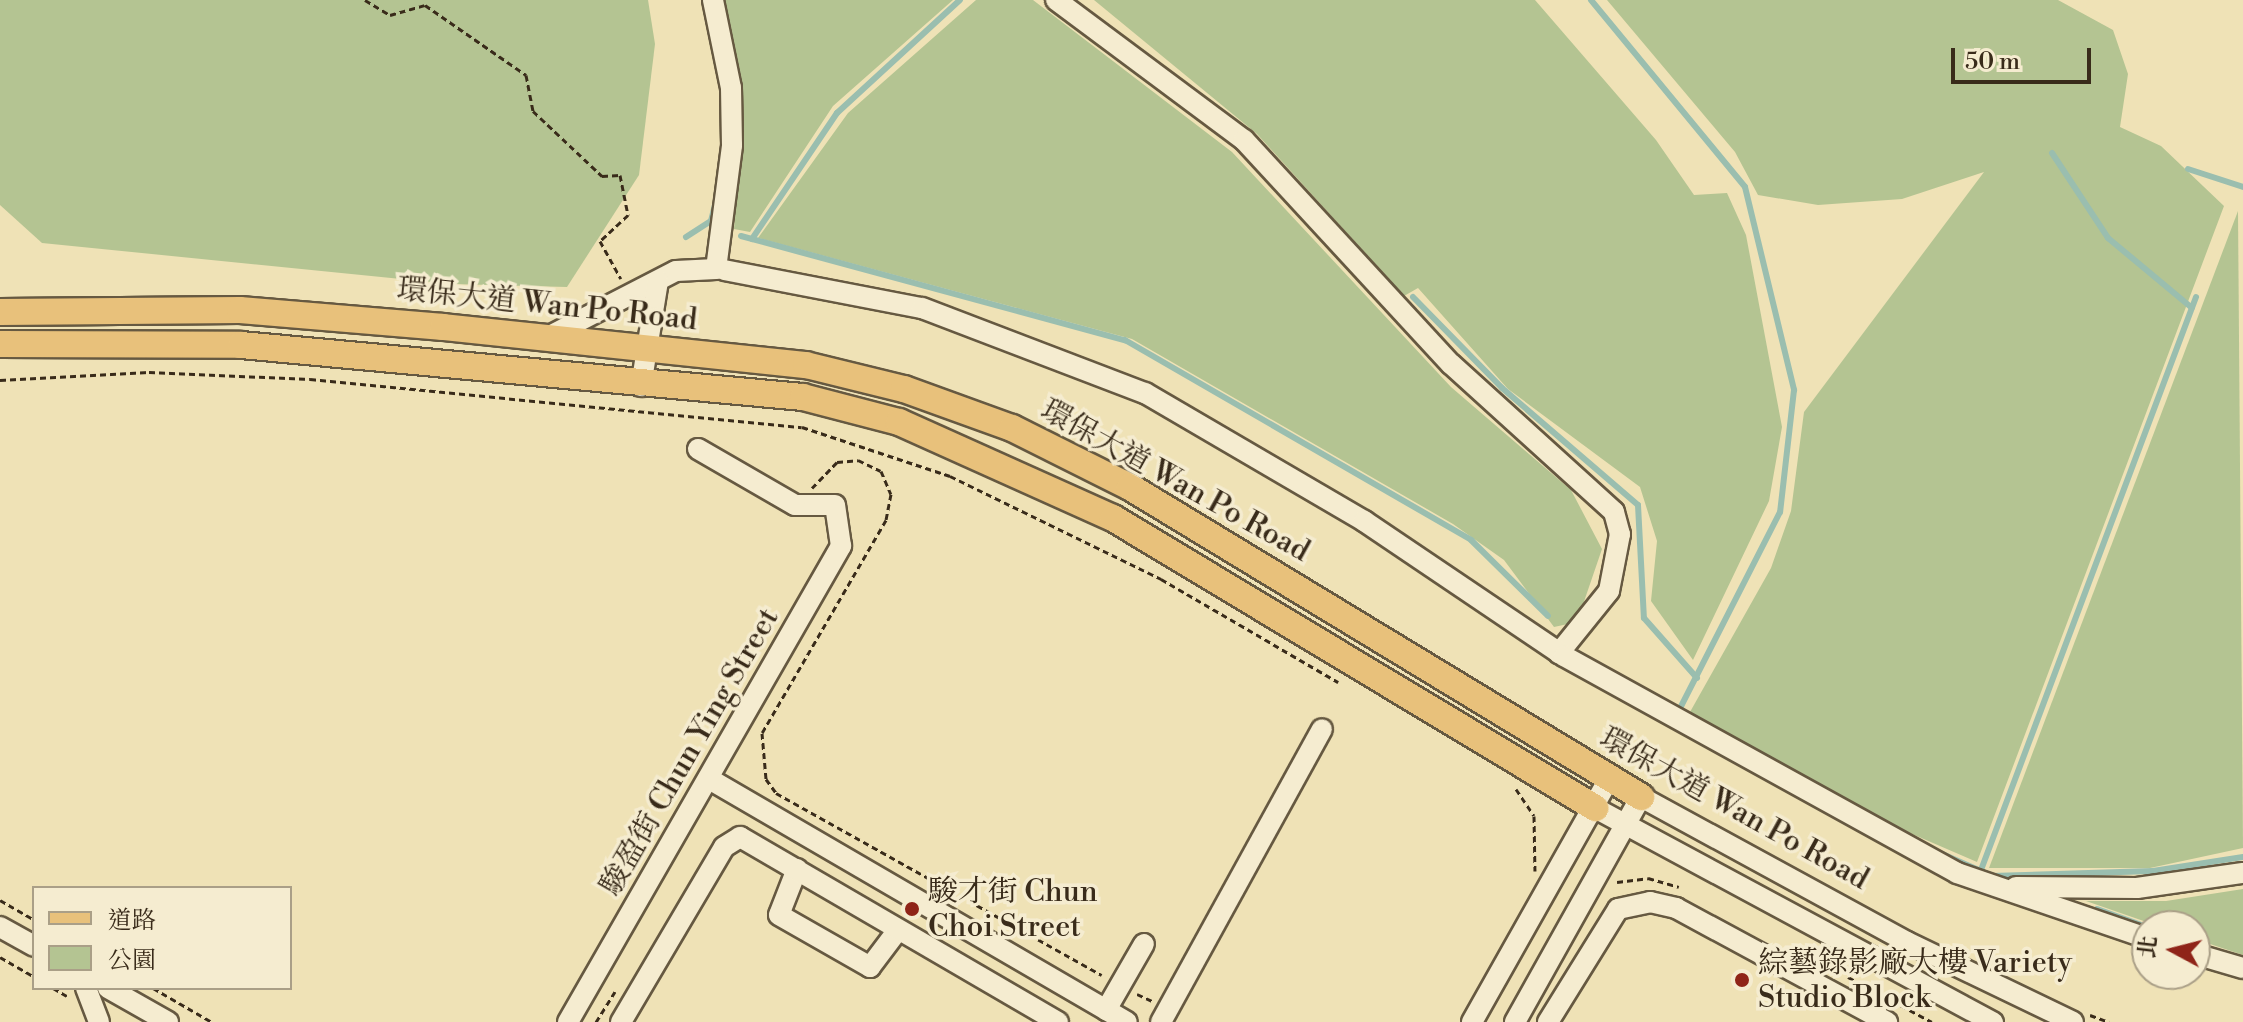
<!DOCTYPE html>
<meta charset="utf-8">
<style>
body{margin:0}
#map{position:relative;width:2243px;height:1022px;overflow:hidden;background:#efe2b6;font-family:"Libre Bodoni","Noto Serif TC",serif}
div>[style]{position:absolute}
.green>*{inset:0;background:#b4c492}
.stream>*{height:6px;margin:-3px;padding:0 3px;transform-origin:3px;border-radius:3px;background:#9abeaf}
.path>*{height:3px;margin-top:-1.5px;transform-origin:0;background:repeating-linear-gradient(90deg,#392b1a 0 6px,transparent 0 10px)}
.roads{filter:drop-shadow(2px 0 #665941) drop-shadow(-2px 0 #665941) drop-shadow(0 2px #665941) drop-shadow(0 -2px #665941)}
.minor>*{height:20px;margin:-10px;padding:0 10px;transform-origin:10px;border-radius:10px;background:#f5ecd0}
.major>*{height:26px;margin:-13px;padding:0 13px;transform-origin:13px;border-radius:13px;background:#e8c17b}
.dots>*{width:22px;height:22px;translate:-50% -50%;box-sizing:border-box;border:4px solid #f5ecd0;border-radius:50%}
span{translate:-50% -50%;white-space:nowrap;text-align:center;line-height:1.15;-webkit-text-stroke:7px #f5ecd0;paint-order:stroke}
.street-label{font-size:30px;color:#392b1a}
.poi-label{font-size:30px;color:#392b1a}
.left{translate:0 -50%;text-align:left}
.legend{position:absolute;left:32px;top:886px;width:260px;height:104px;box-sizing:border-box;background:#f5ecd0;border:2px solid #aa9f87;margin:0;padding:10px 14px;list-style:none;font-size:24px;color:#392b1a}
.legend li{display:flex;align-items:center;gap:16px;height:40px}
.legend b{width:40px;border:2px solid #aa9f87}
.north{position:absolute;left:2131px;top:910px;width:80px;height:80px;box-sizing:border-box;background:#f5ecd0;border:2px solid #aa9f87;border-radius:50%;rotate:277deg;font-size:22px;font-weight:700;line-height:32px;text-align:center;color:#392b1a}
.north::after{content:'';display:block;margin:auto;width:28px;height:36px;background:#8f2418;clip-path:polygon(50% 0,100% 100%,50% 72%,0 100%)}
.scale{position:absolute;left:1951px;top:48px;width:140px;height:36px;box-sizing:border-box;border:4px solid #392b1a;border-top:0;padding-left:10px;font-size:24px;line-height:28px;white-space:nowrap;color:#392b1a;-webkit-text-stroke:6px #f5ecd0;paint-order:stroke}
</style>
<div id="map">
<div class="green">
<i style="clip-path:polygon(0 0,648px 0,655px 44px,639px 175px,567px 287px,451px 284px,42px 243px,0 205px)"></i>
<i style="clip-path:polygon(721px 0,953px 0,833px 106px,750px 232px,734px 229px,739px 156px)"></i>
<i style="clip-path:polygon(976px 0,1033px 0,1232px 152px,1451px 387px,1571px 490px,1602px 549px,1577px 622px,1554px 627px,1504px 560px,1453px 524px,1132px 339px,758px 238px,848px 113px)"></i>
<i style="clip-path:polygon(1094px 0,1535px 0,1656px 140px,1694px 195px,1727px 193px,1746px 235px,1782px 427px,1769px 501px,1693px 660px,1651px 601px,1657px 541px,1640px 487px,1508px 389px,1418px 288px,1404px 296px,1257px 134px)"></i>
<i style="clip-path:polygon(1607px 0,2058px 0,2113px 30px,2128px 74px,2120px 127px,2161px 146px,2224px 206px,1977px 862px,1889px 824px,1690px 712px,1771px 568px,1791px 511px,1804px 412px,1984px 172px,1902px 199px,1818px 205px,1758px 195px,1735px 152px)"></i>
<i style="clip-path:polygon(2238px 211px,2243px 848px,2150px 868px,1989px 868px)"></i>
<i style="clip-path:polygon(2243px 889px,2243px 955px,2195px 939px,2195px 926px,2158px 926px,2086px 901px,2166px 901px)"></i>
</div>
<div class="stream">
<i style="left:1591px;top:0;width:242px;rotate:50.5deg"></i>
<i style="left:1745px;top:187px;width:209px;rotate:76.4deg"></i>
<i style="left:1794px;top:390px;width:123px;rotate:96.5deg"></i>
<i style="left:1780px;top:512px;width:222px;rotate:117deg"></i>
<i style="left:2052px;top:153px;width:102px;rotate:56.6deg"></i>
<i style="left:2108px;top:238px;width:109px;rotate:39.8deg"></i>
<i style="left:2188px;top:169px;width:58px;rotate:18.1deg"></i>
<i style="left:741px;top:236px;width:398px;rotate:15.2deg"></i>
<i style="left:1125px;top:340px;width:400px;rotate:30deg"></i>
<i style="left:1471px;top:540px;width:108px;rotate:44.6deg"></i>
<i style="left:686px;top:237px;width:30px;rotate:-33deg"></i>
<i style="left:711px;top:221px;width:16px;rotate:-76deg"></i>
<i style="left:752px;top:239px;width:152px;rotate:-56deg"></i>
<i style="left:837px;top:113px;width:167px;rotate:-42.6deg"></i>
<i style="left:1413px;top:297px;width:127px;rotate:45.6deg"></i>
<i style="left:1502px;top:388px;width:179px;rotate:40.7deg"></i>
<i style="left:1638px;top:505px;width:113px;rotate:87deg"></i>
<i style="left:1644px;top:618px;width:80px;rotate:48.5deg"></i>
<i style="left:1940px;top:853px;width:57px;rotate:23.9deg"></i>
<i style="left:1992px;top:876px;width:161px;rotate:-1.8deg"></i>
<i style="left:2153px;top:871px;width:91px;rotate:-8.8deg"></i>
<i style="left:1981px;top:870px;width:612px;rotate:-69.43deg"></i>
<i style="left:2097px;top:909px;width:53px;rotate:19.8deg"></i>
</div>
<div class="path">
<i style="left:365px;top:0;width:29px;rotate:31deg"></i>
<i style="left:390px;top:15px;width:36px;rotate:-16deg"></i>
<i style="left:425px;top:5px;width:123px;rotate:34.7deg"></i>
<i style="left:526px;top:75px;width:37px;rotate:79deg"></i>
<i style="left:533px;top:111px;width:95px;rotate:43.3deg"></i>
<i style="left:602px;top:176px;width:18px;rotate:-3deg"></i>
<i style="left:620px;top:175px;width:41px;rotate:78.7deg"></i>
<i style="left:628px;top:215px;width:38px;rotate:137deg"></i>
<i style="left:600px;top:241px;width:43px;rotate:61.1deg"></i>
<i style="left:0;top:380px;width:149px;rotate:-3.1deg"></i>
<i style="left:149px;top:372px;width:161px;rotate:2.5deg"></i>
<i style="left:310px;top:379px;width:494px;rotate:5.6deg"></i>
<i style="left:802px;top:427px;width:156px;rotate:18.3deg"></i>
<i style="left:950px;top:476px;width:235px;rotate:26deg"></i>
<i style="left:1161px;top:579px;width:205px;rotate:30.2deg"></i>
<i style="left:812px;top:488px;width:36px;rotate:-46deg"></i>
<i style="left:837px;top:462px;width:21px;rotate:-5deg"></i>
<i style="left:858px;top:460px;width:25px;rotate:26deg"></i>
<i style="left:881px;top:471px;width:25px;rotate:67deg"></i>
<i style="left:891px;top:494px;width:26px;rotate:101deg"></i>
<i style="left:886px;top:520px;width:246px;rotate:120.2deg"></i>
<i style="left:762px;top:733px;width:46px;rotate:85deg"></i>
<i style="left:766px;top:779px;width:17px;rotate:54deg"></i>
<i style="left:776px;top:793px;width:373px;rotate:29.2deg"></i>
<i style="left:1516px;top:789px;width:32px;rotate:56deg"></i>
<i style="left:1534px;top:816px;width:55px;rotate:89deg"></i>
<i style="left:1617px;top:882px;width:31px;rotate:-7deg"></i>
<i style="left:1648px;top:878px;width:32px;rotate:16deg"></i>
<i style="left:0;top:900px;width:39px;rotate:30deg"></i>
<i style="left:0;top:957px;width:39px;rotate:30deg"></i>
<i style="left:1848px;top:977px;width:95px;rotate:28.2deg"></i>
<i style="left:53px;top:988px;width:16px;rotate:30deg"></i>
<i style="left:153px;top:988px;width:68px;rotate:30deg"></i>
<i style="left:1137px;top:994px;width:17px;rotate:25deg"></i>
<i style="left:2090px;top:1015px;width:20px;rotate:20deg"></i>
<i style="left:596px;top:1022px;width:36px;rotate:-58deg"></i>
</div>
<div class="roads">
<div class="minor">
<i style="left:1056px;top:0;width:234px;rotate:36.7deg"></i>
<i style="left:1244px;top:140px;width:305px;rotate:47.3deg"></i>
<i style="left:1451px;top:364px;width:220px;rotate:42.2deg"></i>
<i style="left:1614px;top:512px;width:23px;rotate:75deg"></i>
<i style="left:1620px;top:534px;width:58px;rotate:100.9deg"></i>
<i style="left:1609px;top:591px;width:80px;rotate:128.9deg"></i>
<i style="left:724px;top:270px;width:202px;rotate:10.9deg"></i>
<i style="left:922px;top:308px;width:239px;rotate:20.9deg"></i>
<i style="left:1145px;top:393px;width:254px;rotate:30.3deg"></i>
<i style="left:1364px;top:521px;width:241px;rotate:34deg"></i>
<i style="left:1564px;top:656px;width:449px;rotate:28.9deg"></i>
<i style="left:1957px;top:873px;width:201px;rotate:18.9deg"></i>
<i style="left:548px;top:337px;width:144px;rotate:-27.3deg"></i>
<i style="left:676px;top:271px;width:40px;rotate:-2.9deg"></i>
<i style="left:716px;top:269px;width:125px;rotate:-82.6deg"></i>
<i style="left:732px;top:145px;width:57px;rotate:-91deg"></i>
<i style="left:731px;top:88px;width:90px;rotate:-101.6deg"></i>
<i style="left:641px;top:386px;width:106px;rotate:-80.8deg"></i>
<i style="left:711px;top:780px;width:481px;rotate:30.2deg"></i>
<i style="left:1595px;top:808px;width:452px;rotate:28.3deg"></i>
<i style="left:797px;top:869px;width:49px;rotate:111.4deg"></i>
<i style="left:779px;top:915px;width:105px;rotate:29.7deg"></i>
<i style="left:870px;top:967px;width:46px;rotate:-52.9deg"></i>
<i style="left:2016px;top:887px;width:121px;rotate:0.5deg"></i>
<i style="left:2137px;top:888px;width:107px;rotate:-8.1deg"></i>
<i style="left:0;top:927px;width:39px;rotate:29deg"></i>
<i style="left:2195px;top:954px;width:50px;rotate:16.3deg"></i>
<i style="left:86px;top:988px;width:36px;rotate:69deg"></i>
<i style="left:108px;top:988px;width:69px;rotate:29.5deg"></i>
<i style="left:1106px;top:1010px;width:76px;rotate:-60.1deg"></i>
<i style="left:568px;top:1022px;width:549px;rotate:-60.16deg"></i>
<i style="left:841px;top:546px;width:41px;rotate:-98.3deg"></i>
<i style="left:835px;top:505px;width:40px;rotate:180deg"></i>
<i style="left:795px;top:505px;width:112px;rotate:-150deg"></i>
<i style="left:621px;top:1022px;width:203px;rotate:-59.5deg"></i>
<i style="left:724px;top:847px;width:19px;rotate:-32deg"></i>
<i style="left:740px;top:837px;width:368px;rotate:30.2deg"></i>
<i style="left:1161px;top:1022px;width:334px;rotate:-61.2deg"></i>
<i style="left:1472px;top:1022px;width:279px;rotate:-60.6deg"></i>
<i style="left:1515px;top:1022px;width:258px;rotate:-60.8deg"></i>
<i style="left:1641px;top:797px;width:303px;rotate:28.6deg"></i>
<i style="left:1907px;top:942px;width:184px;rotate:25.7deg"></i>
<i style="left:1548px;top:1022px;width:133px;rotate:-58.2deg"></i>
<i style="left:1618px;top:909px;width:33px;rotate:-12deg"></i>
<i style="left:1650px;top:902px;width:27px;rotate:13deg"></i>
<i style="left:1676px;top:908px;width:240px;rotate:28.4deg"></i>
</div>
<div class="major">
<i style="left:0;top:312px;width:240px;rotate:-0.5deg"></i>
<i style="left:240px;top:310px;width:204px;rotate:4.8deg"></i>
<i style="left:443px;top:327px;width:365px;rotate:6deg"></i>
<i style="left:806px;top:365px;width:101px;rotate:13.8deg"></i>
<i style="left:904px;top:389px;width:115px;rotate:19.9deg"></i>
<i style="left:1012px;top:428px;width:132px;rotate:26.6deg"></i>
<i style="left:1130px;top:487px;width:598px;rotate:31.24deg"></i>
<i style="left:0;top:344px;width:241px;rotate:0.2deg"></i>
<i style="left:241px;top:345px;width:564px;rotate:5.29deg"></i>
<i style="left:803px;top:397px;width:99px;rotate:14.6deg"></i>
<i style="left:899px;top:422px;width:235px;rotate:24.2deg"></i>
<i style="left:1113px;top:518px;width:563px;rotate:31.03deg"></i>
</div>
</div>
<div class="dots">
<i style="left:912px;top:909px;background:#8f2418"></i>
<i style="left:1742px;top:980px;background:#8f2418"></i>
</div>
<div class="street-label">
<span style="left:547px;top:305px;rotate:6deg">環保大道 Wan Po Road</span>
<span style="left:1175px;top:481px;rotate:29deg">環保大道 Wan Po Road</span>
<span style="left:690px;top:752px;rotate:-60deg">駿盈街 Chun Ying Street</span>
<span style="left:1734px;top:809px;rotate:29deg">環保大道 Wan Po Road</span>
</div>
<div class="poi-label">
<span class="left" style="left:928px;top:909px">駿才街 Chun<br>Choi Street</span>
<span class="left" style="left:1758px;top:980px">綜藝錄影廠大樓 Variety<br>Studio Block</span>
</div>
<ul class="legend">
<li><b style="height:10px;background:#e8c17b"></b>道路</li>
<li><b style="height:22px;background:#b4c492"></b>公園</li>
</ul>
<div class="north">北</div>
<div class="scale">50 m</div>
</div>
